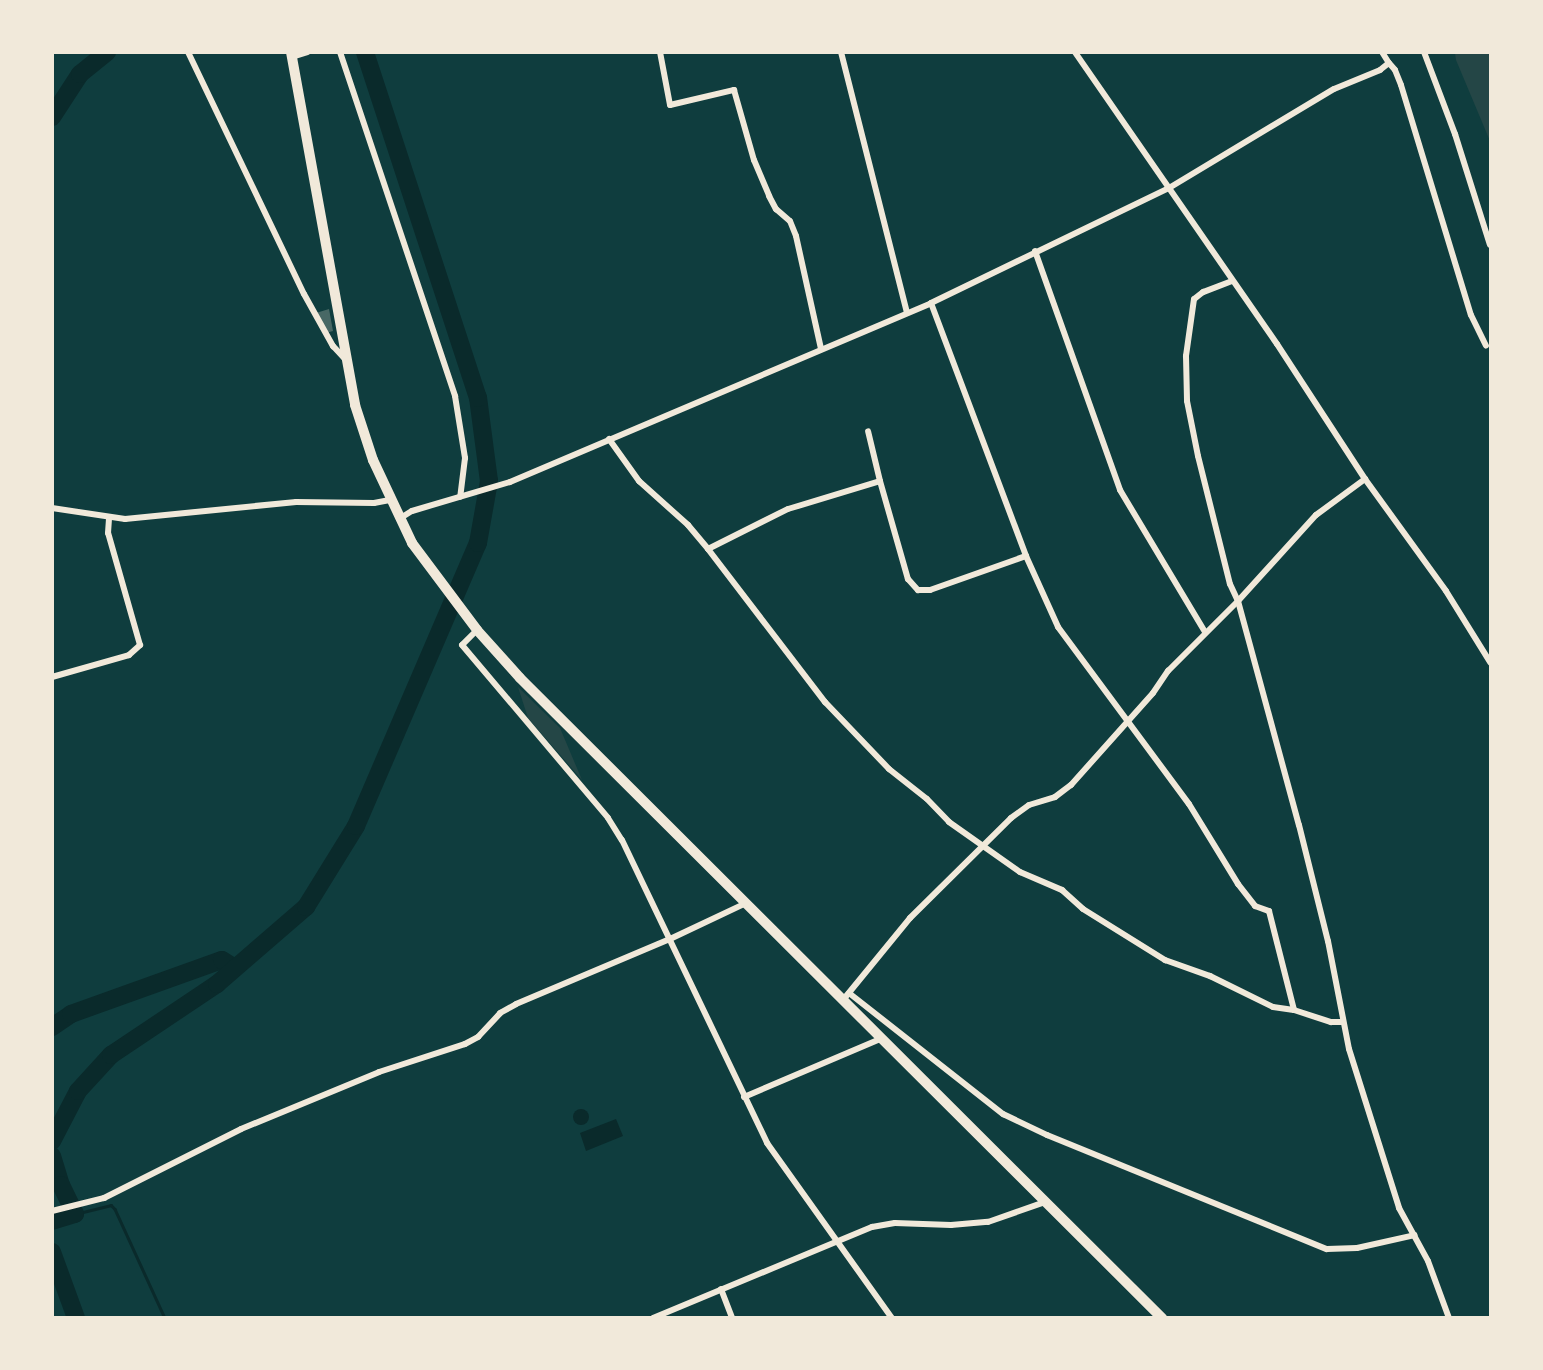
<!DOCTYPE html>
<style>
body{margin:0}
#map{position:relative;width:1543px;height:1370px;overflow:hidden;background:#0f3d3e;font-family:"DejaVu Sans",sans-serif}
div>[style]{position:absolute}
.green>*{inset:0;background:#244646}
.water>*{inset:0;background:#0a2a2b}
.round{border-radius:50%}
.stream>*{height:2.5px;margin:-1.25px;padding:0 1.25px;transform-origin:1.25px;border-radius:1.25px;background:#0a2a2b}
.river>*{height:18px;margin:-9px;padding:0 9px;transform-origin:9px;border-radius:9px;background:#0a2a2b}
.building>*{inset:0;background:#486865}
.minor>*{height:6px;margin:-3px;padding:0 3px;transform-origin:3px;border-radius:3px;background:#f1e9da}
.primary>*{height:10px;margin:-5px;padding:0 5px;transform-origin:5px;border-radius:5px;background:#f1e9da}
span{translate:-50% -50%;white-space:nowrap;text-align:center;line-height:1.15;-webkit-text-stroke:7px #f1e9da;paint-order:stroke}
.frame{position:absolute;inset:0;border:54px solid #f1e9da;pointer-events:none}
</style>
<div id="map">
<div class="green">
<i style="clip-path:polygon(1455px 53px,1490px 53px,1490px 141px,1456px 60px)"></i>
<i style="clip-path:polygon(518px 687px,560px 728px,582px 780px,528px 718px)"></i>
</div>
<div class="water">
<i class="round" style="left:573px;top:1109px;width:16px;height:16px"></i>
<i style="clip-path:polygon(616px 1119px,623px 1136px,586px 1151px,580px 1133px)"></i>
</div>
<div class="stream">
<i style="left:75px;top:1214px;width:37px;rotate:-14deg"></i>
<i style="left:111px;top:1205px;width:6px;rotate:45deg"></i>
<i style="left:115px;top:1209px;width:120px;rotate:65.4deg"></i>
</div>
<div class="river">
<i style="left:52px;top:117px;width:51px;rotate:-56.9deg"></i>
<i style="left:80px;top:74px;width:35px;rotate:-39deg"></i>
<i style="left:52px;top:1027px;width:23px;rotate:-34deg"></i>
<i style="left:71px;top:1014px;width:160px;rotate:-19.7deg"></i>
<i style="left:222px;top:960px;width:13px;rotate:32deg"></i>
<i style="left:52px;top:1141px;width:56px;rotate:-62.5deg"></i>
<i style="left:78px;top:1091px;width:49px;rotate:-47.5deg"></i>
<i style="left:111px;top:1055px;width:128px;rotate:-33.8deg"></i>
<i style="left:217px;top:984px;width:118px;rotate:-40.9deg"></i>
<i style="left:306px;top:907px;width:95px;rotate:-58.3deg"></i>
<i style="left:356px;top:826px;width:308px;rotate:-66.7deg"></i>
<i style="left:478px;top:543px;width:63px;rotate:-79.9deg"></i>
<i style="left:489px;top:481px;width:84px;rotate:-97.5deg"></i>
<i style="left:478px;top:398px;width:364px;rotate:-108.1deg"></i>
<i style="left:52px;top:1156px;width:30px;rotate:73deg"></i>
<i style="left:61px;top:1185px;width:32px;rotate:64deg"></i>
<i style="left:75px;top:1214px;width:24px;rotate:163deg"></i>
<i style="left:52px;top:1252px;width:70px;rotate:70deg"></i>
</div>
<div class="building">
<i style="clip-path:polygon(329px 309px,333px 331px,326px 333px,316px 313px)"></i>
</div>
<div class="minor">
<i style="left:188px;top:52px;width:268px;rotate:64.4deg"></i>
<i style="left:304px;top:294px;width:60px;rotate:60.9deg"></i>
<i style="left:333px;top:346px;width:21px;rotate:47deg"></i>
<i style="left:340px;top:52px;width:363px;rotate:71.5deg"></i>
<i style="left:455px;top:396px;width:63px;rotate:80.8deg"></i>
<i style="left:465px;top:458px;width:39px;rotate:97deg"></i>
<i style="left:660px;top:52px;width:54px;rotate:79.3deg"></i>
<i style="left:670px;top:105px;width:66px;rotate:-13.2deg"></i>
<i style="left:734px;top:90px;width:73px;rotate:74.1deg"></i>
<i style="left:754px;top:160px;width:39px;rotate:67deg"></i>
<i style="left:769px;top:196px;width:15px;rotate:62deg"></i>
<i style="left:776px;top:209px;width:18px;rotate:41deg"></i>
<i style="left:790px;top:221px;width:16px;rotate:68deg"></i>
<i style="left:796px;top:236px;width:116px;rotate:77.5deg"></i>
<i style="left:841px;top:52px;width:269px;rotate:75.8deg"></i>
<i style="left:1382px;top:52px;width:13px;rotate:58deg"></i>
<i style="left:1424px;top:52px;width:88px;rotate:69.3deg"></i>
<i style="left:1455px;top:134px;width:116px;rotate:72.5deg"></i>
<i style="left:292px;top:57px;width:16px;rotate:-18deg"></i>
<i style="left:1035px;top:251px;width:254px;rotate:70.4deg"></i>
<i style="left:1120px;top:490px;width:165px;rotate:59.1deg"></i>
<i style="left:1232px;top:281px;width:31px;rotate:159deg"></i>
<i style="left:1203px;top:292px;width:11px;rotate:142deg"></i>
<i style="left:1194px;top:299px;width:58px;rotate:98deg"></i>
<i style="left:1186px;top:356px;width:45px;rotate:88.7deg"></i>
<i style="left:1187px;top:401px;width:56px;rotate:78.7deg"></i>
<i style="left:1198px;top:456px;width:132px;rotate:76deg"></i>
<i style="left:1230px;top:584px;width:19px;rotate:65deg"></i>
<i style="left:1238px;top:601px;width:232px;rotate:74.8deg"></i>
<i style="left:1299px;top:825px;width:120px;rotate:76deg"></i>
<i style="left:1328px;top:941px;width:110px;rotate:79deg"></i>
<i style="left:1349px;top:1049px;width:167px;rotate:72.5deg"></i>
<i style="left:1399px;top:1208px;width:60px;rotate:61.3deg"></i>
<i style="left:1428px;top:1261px;width:61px;rotate:69.8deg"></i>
<i style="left:931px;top:303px;width:270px;rotate:69.4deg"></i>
<i style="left:1026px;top:556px;width:78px;rotate:65.7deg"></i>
<i style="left:1058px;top:627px;width:220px;rotate:53.5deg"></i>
<i style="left:1189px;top:804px;width:94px;rotate:58.5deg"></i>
<i style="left:1238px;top:884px;width:28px;rotate:52deg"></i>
<i style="left:1255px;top:906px;width:15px;rotate:20deg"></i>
<i style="left:1269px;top:911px;width:102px;rotate:75.8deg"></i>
<i style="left:609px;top:439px;width:52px;rotate:54.5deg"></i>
<i style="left:639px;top:481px;width:66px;rotate:41.9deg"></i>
<i style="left:688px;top:525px;width:31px;rotate:50deg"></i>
<i style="left:708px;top:549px;width:193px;rotate:52.6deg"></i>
<i style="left:825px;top:702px;width:93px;rotate:46.3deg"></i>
<i style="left:889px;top:769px;width:48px;rotate:38.3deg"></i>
<i style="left:927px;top:799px;width:32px;rotate:46deg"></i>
<i style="left:949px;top:822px;width:87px;rotate:35.2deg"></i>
<i style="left:1020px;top:872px;width:46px;rotate:23.2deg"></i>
<i style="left:1062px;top:890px;width:28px;rotate:42deg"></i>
<i style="left:1083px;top:909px;width:97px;rotate:31.9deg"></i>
<i style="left:1165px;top:960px;width:48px;rotate:19.6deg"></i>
<i style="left:1210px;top:976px;width:70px;rotate:26.2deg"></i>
<i style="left:1273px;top:1007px;width:21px;rotate:8deg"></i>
<i style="left:1294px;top:1010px;width:39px;rotate:18deg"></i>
<i style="left:1331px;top:1022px;width:12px"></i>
<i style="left:1365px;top:479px;width:138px;rotate:54.1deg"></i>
<i style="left:1446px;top:591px;width:84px;rotate:58.2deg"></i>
<i style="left:880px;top:481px;width:102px;rotate:74.1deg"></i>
<i style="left:908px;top:579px;width:15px;rotate:48deg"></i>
<i style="left:918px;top:590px;width:12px"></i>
<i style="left:930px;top:590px;width:102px;rotate:-19.5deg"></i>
<i style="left:52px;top:508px;width:74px;rotate:8.6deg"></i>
<i style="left:125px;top:519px;width:172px;rotate:-5.7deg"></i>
<i style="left:296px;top:502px;width:78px;rotate:0.7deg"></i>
<i style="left:374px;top:503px;width:16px;rotate:-11deg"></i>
<i style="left:399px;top:519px;width:15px;rotate:-32deg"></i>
<i style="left:412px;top:511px;width:102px;rotate:-16.5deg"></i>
<i style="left:510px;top:482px;width:457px;rotate:-23deg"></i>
<i style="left:931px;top:303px;width:264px;rotate:-25.8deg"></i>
<i style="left:1169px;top:188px;width:192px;rotate:-31deg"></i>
<i style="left:1334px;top:89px;width:50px;rotate:-22.4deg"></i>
<i style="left:1380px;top:70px;width:11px;rotate:-38deg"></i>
<i style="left:1389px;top:63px;width:9px;rotate:49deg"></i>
<i style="left:1395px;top:70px;width:16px;rotate:68deg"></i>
<i style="left:1401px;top:85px;width:240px;rotate:73.1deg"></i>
<i style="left:1471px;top:315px;width:34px;rotate:64deg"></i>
<i style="left:708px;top:549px;width:89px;rotate:-26.6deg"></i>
<i style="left:788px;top:509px;width:96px;rotate:-16.9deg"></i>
<i style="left:880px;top:481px;width:51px;rotate:-103.5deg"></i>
<i style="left:477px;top:630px;width:21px;rotate:135deg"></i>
<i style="left:462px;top:645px;width:226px;rotate:49.8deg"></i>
<i style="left:608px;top:818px;width:26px;rotate:58deg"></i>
<i style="left:622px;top:840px;width:336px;rotate:64.4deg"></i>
<i style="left:767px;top:1143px;width:215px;rotate:54.5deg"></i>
<i style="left:52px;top:677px;width:80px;rotate:-15.9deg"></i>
<i style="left:129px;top:655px;width:15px;rotate:-42deg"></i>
<i style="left:140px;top:645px;width:116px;rotate:-105.9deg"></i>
<i style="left:108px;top:533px;width:15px;rotate:-86deg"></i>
<i style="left:849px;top:993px;width:196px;rotate:38.2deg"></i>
<i style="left:1003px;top:1114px;width:49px;rotate:25.5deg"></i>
<i style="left:1047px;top:1135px;width:302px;rotate:22.2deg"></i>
<i style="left:1327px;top:1249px;width:30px;rotate:-2deg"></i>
<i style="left:1357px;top:1248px;width:59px;rotate:-12.6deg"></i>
<i style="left:843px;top:1000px;width:106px;rotate:-50.7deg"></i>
<i style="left:910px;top:918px;width:142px;rotate:-44.7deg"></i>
<i style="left:1011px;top:818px;width:22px;rotate:-36deg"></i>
<i style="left:1029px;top:805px;width:27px;rotate:-17deg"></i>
<i style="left:1055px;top:797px;width:20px;rotate:-37deg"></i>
<i style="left:1071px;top:785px;width:123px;rotate:-48.3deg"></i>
<i style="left:1153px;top:693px;width:27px;rotate:-56deg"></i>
<i style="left:1168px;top:671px;width:99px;rotate:-45deg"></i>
<i style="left:1238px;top:601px;width:116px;rotate:-47.8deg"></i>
<i style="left:1316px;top:515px;width:61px;rotate:-36.3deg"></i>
<i style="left:1365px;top:479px;width:161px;rotate:-123.1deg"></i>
<i style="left:1277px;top:344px;width:355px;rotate:-124.7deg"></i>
<i style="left:744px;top:1097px;width:150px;rotate:-23.1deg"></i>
<i style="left:52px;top:1211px;width:54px;rotate:-14deg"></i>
<i style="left:104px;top:1198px;width:153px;rotate:-26.7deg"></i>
<i style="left:241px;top:1129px;width:149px;rotate:-22.4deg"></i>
<i style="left:379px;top:1072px;width:90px;rotate:-18deg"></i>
<i style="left:465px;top:1044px;width:15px;rotate:-28deg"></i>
<i style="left:478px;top:1037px;width:33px;rotate:-47deg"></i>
<i style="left:500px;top:1013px;width:18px;rotate:-29deg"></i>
<i style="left:516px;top:1004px;width:167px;rotate:-22.9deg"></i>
<i style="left:670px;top:939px;width:84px;rotate:-25.3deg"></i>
<i style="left:721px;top:1289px;width:31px;rotate:69deg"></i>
<i style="left:653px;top:1318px;width:237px;rotate:-22.6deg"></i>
<i style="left:872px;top:1227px;width:23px;rotate:-10deg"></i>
<i style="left:895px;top:1223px;width:56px;rotate:2deg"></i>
<i style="left:951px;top:1225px;width:37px;rotate:-5deg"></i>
<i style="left:988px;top:1222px;width:60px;rotate:-19.3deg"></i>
</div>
<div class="primary">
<i style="left:291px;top:52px;width:359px;rotate:79.7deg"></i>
<i style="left:355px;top:405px;width:58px;rotate:71.9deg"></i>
<i style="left:373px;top:460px;width:92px;rotate:64.8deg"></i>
<i style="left:412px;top:543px;width:109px;rotate:53.2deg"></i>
<i style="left:477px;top:630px;width:64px;rotate:48.1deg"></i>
<i style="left:520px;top:678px;width:907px;rotate:44.91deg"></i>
</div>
<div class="frame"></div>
</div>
